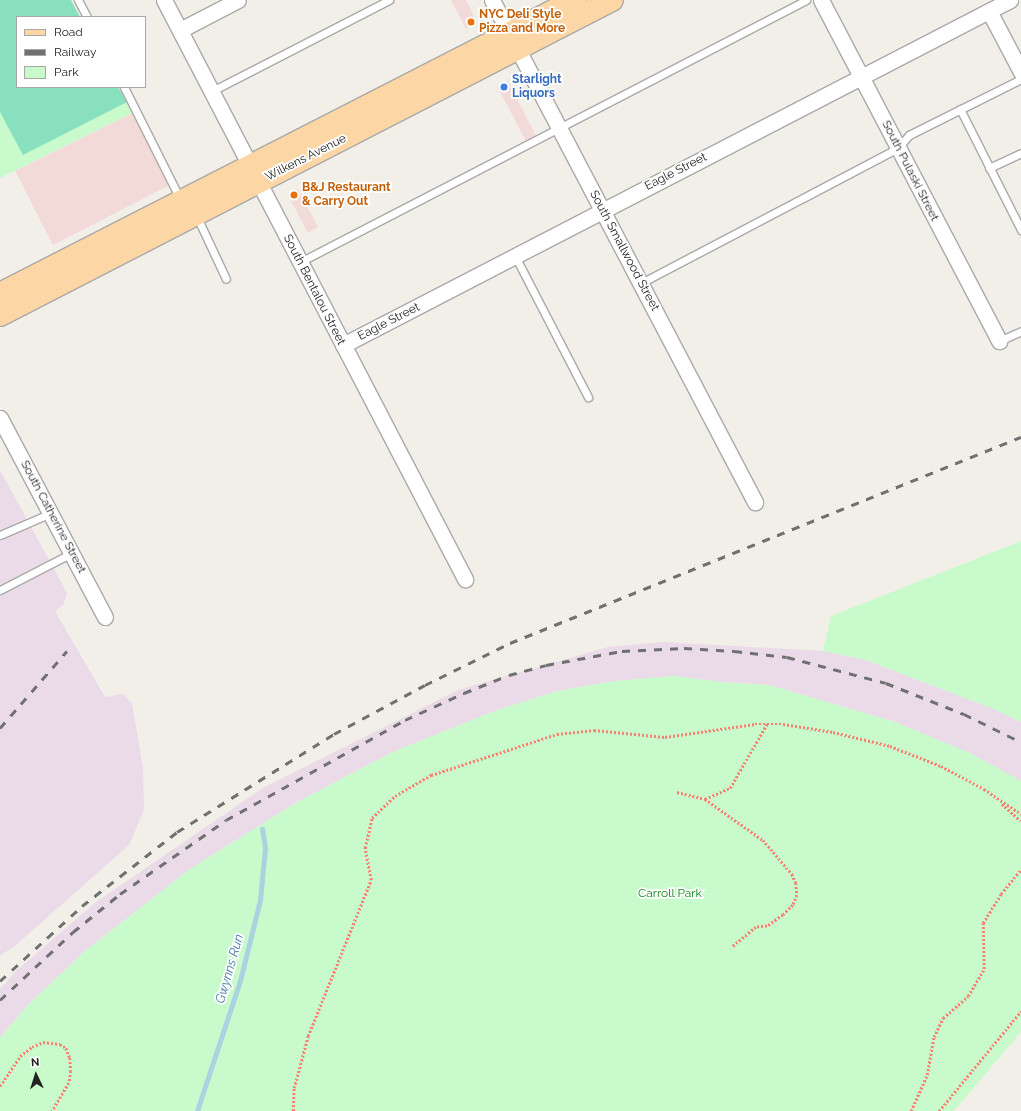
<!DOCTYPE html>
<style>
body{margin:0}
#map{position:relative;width:1021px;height:1111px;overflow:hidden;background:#f2efe9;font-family:Raleway,sans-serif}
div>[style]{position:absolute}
.commercial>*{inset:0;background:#f2dad9}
.industrial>*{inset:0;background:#ebdbe8}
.park>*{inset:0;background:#c8facc}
.pitch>*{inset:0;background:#88e0be}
.stream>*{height:4.5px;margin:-2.25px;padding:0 2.25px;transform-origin:2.25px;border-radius:2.25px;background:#aad3df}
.path>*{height:2.5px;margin-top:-1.25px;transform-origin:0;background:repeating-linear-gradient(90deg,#fa8072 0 2px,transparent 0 4px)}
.roads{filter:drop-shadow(1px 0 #a9a9a9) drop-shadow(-1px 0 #a9a9a9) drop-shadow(0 1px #a9a9a9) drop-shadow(0 -1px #a9a9a9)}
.service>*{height:7px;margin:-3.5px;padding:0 3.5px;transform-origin:3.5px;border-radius:3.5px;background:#fff}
.minor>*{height:15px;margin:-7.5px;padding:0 7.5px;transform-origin:7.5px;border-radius:7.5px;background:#fff}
.primary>*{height:22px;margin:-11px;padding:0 11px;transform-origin:11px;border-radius:11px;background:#fcd6a4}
.rail>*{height:3px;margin-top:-1.5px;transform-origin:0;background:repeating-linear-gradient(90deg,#707070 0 8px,transparent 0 16px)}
.dots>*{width:11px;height:11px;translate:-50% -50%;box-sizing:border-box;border:2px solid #fff;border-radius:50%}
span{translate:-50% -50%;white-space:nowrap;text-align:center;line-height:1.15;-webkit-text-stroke:3.5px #fff;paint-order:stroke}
.food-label{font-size:12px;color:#c56008;font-weight:700}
.left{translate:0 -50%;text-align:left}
.shop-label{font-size:12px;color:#366cbe;font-weight:700}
.street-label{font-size:12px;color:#222}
.park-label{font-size:12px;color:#0c8416}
.water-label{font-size:13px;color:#4a7aab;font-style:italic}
.legend{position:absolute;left:16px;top:16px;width:130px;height:72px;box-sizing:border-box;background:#fff;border:1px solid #a7a7a7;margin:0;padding:5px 7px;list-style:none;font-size:12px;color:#222}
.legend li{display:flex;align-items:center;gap:8px;height:20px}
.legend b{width:20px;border:1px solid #a7a7a7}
.north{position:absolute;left:16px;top:1055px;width:40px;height:40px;-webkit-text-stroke:3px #fff;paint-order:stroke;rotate:356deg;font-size:11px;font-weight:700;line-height:16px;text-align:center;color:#222}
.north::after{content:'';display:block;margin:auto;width:14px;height:18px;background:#222;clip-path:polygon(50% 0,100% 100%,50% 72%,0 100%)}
</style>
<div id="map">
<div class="commercial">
<i style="clip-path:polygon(451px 0,466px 0,477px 23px,466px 29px)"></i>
<i style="clip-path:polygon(508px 81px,537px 138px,527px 143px,497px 86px)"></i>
<i style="clip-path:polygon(132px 113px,170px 185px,53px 245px,15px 171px)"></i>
<i style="clip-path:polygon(298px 189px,318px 227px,308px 233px,288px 195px)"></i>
</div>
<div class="industrial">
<i style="clip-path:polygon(0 470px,67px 593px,63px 605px,55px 611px,105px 697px,123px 694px,132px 703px,143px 768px,144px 810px,129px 845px,16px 945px,0 956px)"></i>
<i style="clip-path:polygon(662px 642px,823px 651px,866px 660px,994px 709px,1021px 722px,1021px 781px,895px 722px,769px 685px,721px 682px,674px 676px,615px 681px,558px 691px,497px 710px,393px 752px,299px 801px,190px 869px,85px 951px,26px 1007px,0 1038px,0 989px,16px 971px,96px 902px,263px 788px,458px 690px,608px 647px)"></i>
</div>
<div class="park">
<i style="clip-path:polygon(0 0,71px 0,80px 17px,17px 17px,17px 87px,118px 87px,132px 113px,0 178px)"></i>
<i style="clip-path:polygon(1021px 541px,1021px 722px,994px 709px,866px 660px,823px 651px,831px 616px)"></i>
<i style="clip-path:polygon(674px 676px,721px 682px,769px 685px,895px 722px,970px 753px,1021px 781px,1021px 1032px,954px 1111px,0 1111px,0 1038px,26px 1007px,85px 951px,190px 869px,299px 801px,393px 752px,497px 710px,558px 691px,615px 681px)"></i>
</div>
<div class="pitch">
<i style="clip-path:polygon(0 0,71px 0,80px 17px,17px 17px,17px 87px,118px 87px,127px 102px,23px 155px,0 112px)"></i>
</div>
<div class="stream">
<i style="left:197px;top:1111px;width:137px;rotate:-71.7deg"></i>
<i style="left:240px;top:981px;width:83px;rotate:-76.1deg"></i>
<i style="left:260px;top:900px;width:52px;rotate:-84.5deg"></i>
<i style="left:265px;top:848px;width:19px;rotate:-99deg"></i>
</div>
<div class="path">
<i style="left:677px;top:792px;width:29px;rotate:14deg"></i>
<i style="left:705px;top:799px;width:71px;rotate:35.3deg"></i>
<i style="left:763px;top:840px;width:45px;rotate:49.5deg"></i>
<i style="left:792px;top:874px;width:10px;rotate:66deg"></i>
<i style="left:796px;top:883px;width:12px;rotate:85deg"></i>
<i style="left:797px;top:895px;width:11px;rotate:112deg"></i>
<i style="left:793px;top:905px;width:14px;rotate:135deg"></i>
<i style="left:783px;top:915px;width:19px;rotate:145deg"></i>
<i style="left:767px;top:926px;width:11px;rotate:175deg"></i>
<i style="left:756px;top:927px;width:31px;rotate:140deg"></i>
<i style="left:705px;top:799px;width:27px;rotate:-24deg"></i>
<i style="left:730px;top:788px;width:74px;rotate:-60deg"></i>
<i style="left:1002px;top:804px;width:25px;rotate:42deg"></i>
<i style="left:0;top:1086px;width:36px;rotate:-56deg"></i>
<i style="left:20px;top:1056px;width:15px;rotate:-37deg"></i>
<i style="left:32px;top:1047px;width:12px;rotate:-24deg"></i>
<i style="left:43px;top:1042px;width:17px;rotate:7deg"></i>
<i style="left:60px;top:1044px;width:7px;rotate:34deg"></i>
<i style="left:66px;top:1048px;width:11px;rotate:68deg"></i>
<i style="left:70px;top:1058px;width:13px;rotate:86deg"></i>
<i style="left:71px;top:1071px;width:12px;rotate:99deg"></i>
<i style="left:69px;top:1083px;width:33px;rotate:121deg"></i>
<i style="left:293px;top:1111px;width:23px;rotate:-88deg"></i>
<i style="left:294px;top:1088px;width:54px;rotate:-74.9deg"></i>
<i style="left:308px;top:1036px;width:168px;rotate:-68deg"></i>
<i style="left:371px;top:880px;width:33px;rotate:-101deg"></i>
<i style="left:365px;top:848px;width:31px;rotate:-77deg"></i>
<i style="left:372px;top:818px;width:32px;rotate:-44deg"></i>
<i style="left:395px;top:796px;width:42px;rotate:-30.3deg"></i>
<i style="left:431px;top:775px;width:133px;rotate:-18deg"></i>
<i style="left:557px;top:734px;width:37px;rotate:-6deg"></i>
<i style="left:594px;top:730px;width:71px;rotate:5.6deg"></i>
<i style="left:665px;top:737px;width:91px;rotate:-8.2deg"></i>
<i style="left:755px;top:724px;width:28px"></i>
<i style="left:783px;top:724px;width:51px;rotate:9.1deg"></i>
<i style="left:833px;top:732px;width:59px;rotate:13.8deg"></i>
<i style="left:890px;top:746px;width:55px;rotate:21.4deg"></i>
<i style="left:941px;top:766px;width:49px;rotate:28.1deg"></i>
<i style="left:984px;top:789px;width:45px;rotate:34deg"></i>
<i style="left:911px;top:1111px;width:39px;rotate:-66deg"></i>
<i style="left:927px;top:1075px;width:39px;rotate:-80deg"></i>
<i style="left:934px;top:1037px;width:21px;rotate:-65deg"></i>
<i style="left:943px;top:1018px;width:33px;rotate:-41deg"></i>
<i style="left:968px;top:996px;width:31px;rotate:-59deg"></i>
<i style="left:984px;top:969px;width:46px;rotate:-91.2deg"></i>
<i style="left:983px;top:923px;width:34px;rotate:-58deg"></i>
<i style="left:1001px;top:894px;width:32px;rotate:-51deg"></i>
<i style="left:939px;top:1111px;width:129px;rotate:-50.6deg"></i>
</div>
<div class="roads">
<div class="service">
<i style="left:78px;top:0;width:19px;rotate:62deg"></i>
<i style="left:124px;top:87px;width:125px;rotate:63.4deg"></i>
<i style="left:212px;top:91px;width:199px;rotate:-27.2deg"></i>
<i style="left:960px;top:109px;width:136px;rotate:63.2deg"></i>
<i style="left:989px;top:168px;width:35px;rotate:-25deg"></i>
<i style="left:197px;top:217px;width:68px;rotate:64.9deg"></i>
<i style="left:515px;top:256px;width:159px;rotate:62.6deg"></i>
<i style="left:300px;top:262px;width:570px;rotate:-27.37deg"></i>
<i style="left:641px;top:283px;width:290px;rotate:-27.7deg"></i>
<i style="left:898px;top:148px;width:17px;rotate:-50deg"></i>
<i style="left:909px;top:135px;width:125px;rotate:-26.6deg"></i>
<i style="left:999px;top:341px;width:24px;rotate:-24deg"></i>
<i style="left:0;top:535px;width:56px;rotate:-23.3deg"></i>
<i style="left:0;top:590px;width:81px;rotate:-27.2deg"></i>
</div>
<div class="minor">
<i style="left:164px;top:0;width:653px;rotate:62.53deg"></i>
<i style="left:492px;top:0;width:567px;rotate:62.35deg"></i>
<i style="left:821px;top:0;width:385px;rotate:62.4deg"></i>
<i style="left:989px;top:11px;width:69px;rotate:62.3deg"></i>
<i style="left:180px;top:30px;width:65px;rotate:-27.3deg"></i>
<i style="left:343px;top:345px;width:751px;rotate:-27.35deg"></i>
<i style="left:0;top:418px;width:225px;rotate:62.2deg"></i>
</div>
<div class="primary">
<i style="left:0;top:294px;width:646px;rotate:-27.08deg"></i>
<i style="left:0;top:315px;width:688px;rotate:-27.24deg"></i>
</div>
</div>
<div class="rail">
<i style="left:0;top:728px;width:102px;rotate:-49deg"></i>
<i style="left:0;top:981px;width:111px;rotate:-42.4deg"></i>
<i style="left:82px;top:906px;width:120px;rotate:-37.9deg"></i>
<i style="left:177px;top:832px;width:185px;rotate:-32deg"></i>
<i style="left:334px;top:734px;width:103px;rotate:-28.3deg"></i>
<i style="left:425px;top:685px;width:95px;rotate:-26.3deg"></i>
<i style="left:510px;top:643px;width:551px;rotate:-21.96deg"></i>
<i style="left:0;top:1000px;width:100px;rotate:-43deg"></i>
<i style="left:73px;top:932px;width:60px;rotate:-39deg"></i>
<i style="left:120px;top:894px;width:129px;rotate:-34.9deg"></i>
<i style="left:226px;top:820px;width:205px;rotate:-29.2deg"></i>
<i style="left:405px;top:720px;width:65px;rotate:-24.6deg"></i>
<i style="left:464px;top:693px;width:48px;rotate:-21.8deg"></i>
<i style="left:509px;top:675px;width:38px;rotate:-15deg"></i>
<i style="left:546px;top:665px;width:77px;rotate:-10.4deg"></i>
<i style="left:622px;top:651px;width:62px;rotate:-2.8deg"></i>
<i style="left:684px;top:648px;width:50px;rotate:3.4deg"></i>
<i style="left:734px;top:651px;width:53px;rotate:6.5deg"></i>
<i style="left:787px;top:657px;width:102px;rotate:14.7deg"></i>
<i style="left:886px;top:683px;width:84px;rotate:21.7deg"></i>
<i style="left:964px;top:714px;width:64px;rotate:26.2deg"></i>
</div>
<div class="dots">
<i style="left:471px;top:22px;background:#e8710a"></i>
<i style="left:504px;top:87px;background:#3f7fe0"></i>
<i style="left:294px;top:195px;background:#e8710a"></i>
</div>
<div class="food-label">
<span class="left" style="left:479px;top:22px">NYC Deli Style<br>Pizza and More</span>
<span class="left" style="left:302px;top:195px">B&amp;J Restaurant<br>&amp; Carry Out</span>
</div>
<div class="shop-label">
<span class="left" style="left:512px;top:87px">Starlight<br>Liquors</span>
</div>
<div class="street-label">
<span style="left:306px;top:158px;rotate:-27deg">Wilkens Avenue</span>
<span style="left:910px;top:171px;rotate:63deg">South Pulaski Street</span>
<span style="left:676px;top:172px;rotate:-27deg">Eagle Street</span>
<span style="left:624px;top:251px;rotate:62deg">South Smallwood Street</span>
<span style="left:314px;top:290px;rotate:63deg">South Bentalou Street</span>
<span style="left:389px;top:322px;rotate:-27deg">Eagle Street</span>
<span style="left:53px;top:517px;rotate:62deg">South Catherine Street</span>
</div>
<div class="park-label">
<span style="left:670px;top:894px">Carroll Park</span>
</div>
<div class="water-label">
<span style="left:230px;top:969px;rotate:-74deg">Gwynns Run</span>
</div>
<ul class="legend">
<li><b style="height:5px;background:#fcd6a4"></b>Road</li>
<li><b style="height:5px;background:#707070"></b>Railway</li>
<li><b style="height:11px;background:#c8facc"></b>Park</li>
</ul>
<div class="north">N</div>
</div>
